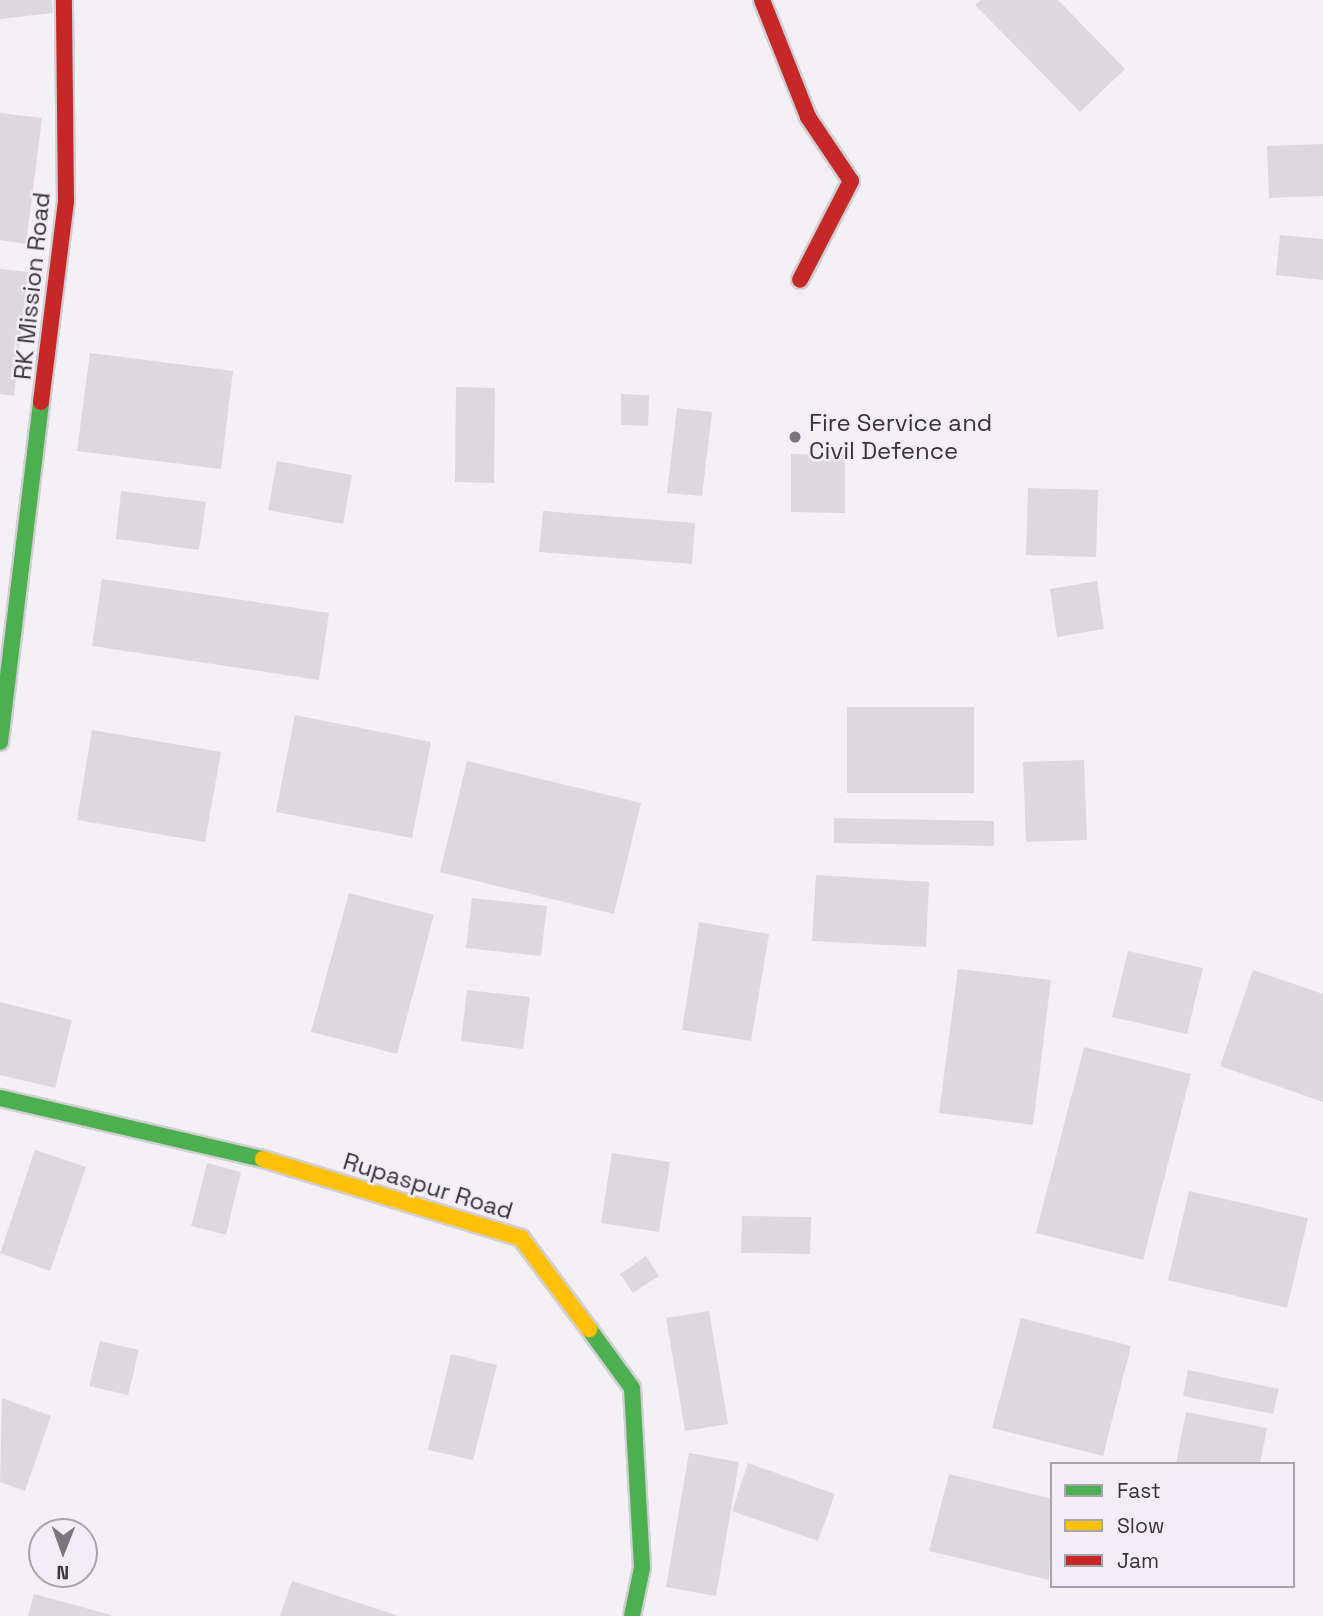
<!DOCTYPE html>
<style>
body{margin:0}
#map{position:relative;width:1323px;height:1616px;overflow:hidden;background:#f3f1f6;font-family:"Space Grotesk",sans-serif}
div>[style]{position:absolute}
.building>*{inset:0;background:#dbd9de}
.roads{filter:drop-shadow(2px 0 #d1cfd4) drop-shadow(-2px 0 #d1cfd4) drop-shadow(0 2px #d1cfd4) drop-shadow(0 -2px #d1cfd4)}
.fast>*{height:16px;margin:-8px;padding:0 8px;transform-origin:8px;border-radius:8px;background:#4caf50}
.slow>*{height:16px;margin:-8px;padding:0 8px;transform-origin:8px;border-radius:8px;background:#ffc107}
.jam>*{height:16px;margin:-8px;padding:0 8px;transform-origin:8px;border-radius:8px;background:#c62828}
.dots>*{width:19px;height:19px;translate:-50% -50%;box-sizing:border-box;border:4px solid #f2eef9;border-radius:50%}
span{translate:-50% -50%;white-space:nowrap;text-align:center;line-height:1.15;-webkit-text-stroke:5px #f2eef9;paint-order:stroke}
.street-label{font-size:24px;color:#373539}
.poi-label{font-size:24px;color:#373539}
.left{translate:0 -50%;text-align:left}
.legend{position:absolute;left:1050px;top:1462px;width:245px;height:126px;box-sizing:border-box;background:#f2eef9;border:2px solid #a7a4ac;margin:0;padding:9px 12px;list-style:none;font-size:21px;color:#373539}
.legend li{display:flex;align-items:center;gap:14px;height:35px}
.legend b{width:35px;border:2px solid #a7a4ac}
.north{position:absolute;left:28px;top:1518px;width:70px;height:70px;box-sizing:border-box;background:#f2eef9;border:2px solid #a7a4ac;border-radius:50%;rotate:181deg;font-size:19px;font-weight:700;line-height:28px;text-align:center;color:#373539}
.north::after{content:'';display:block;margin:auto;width:24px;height:32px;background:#79777b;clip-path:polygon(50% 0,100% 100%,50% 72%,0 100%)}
</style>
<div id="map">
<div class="building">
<i style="clip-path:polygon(0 0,52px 0,53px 13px,0 19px)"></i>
<i style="clip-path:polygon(981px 0,1058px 0,1125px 69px,1080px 112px,975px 5px)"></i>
<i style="clip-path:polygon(0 113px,42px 118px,26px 244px,0 240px)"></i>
<i style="clip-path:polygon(1323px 144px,1323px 196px,1269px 198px,1267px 146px)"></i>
<i style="clip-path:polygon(1280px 235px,1323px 239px,1323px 280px,1276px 275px)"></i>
<i style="clip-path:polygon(0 269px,28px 272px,14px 396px,0 394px)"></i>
<i style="clip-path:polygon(90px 353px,233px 371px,221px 469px,77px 451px)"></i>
<i style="clip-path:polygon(456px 387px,495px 388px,494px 483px,455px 482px)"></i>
<i style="clip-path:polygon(621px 394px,649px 395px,648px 426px,621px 425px)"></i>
<i style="clip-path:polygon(677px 408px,712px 412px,702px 496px,667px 493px)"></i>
<i style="clip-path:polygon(791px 454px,845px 455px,845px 513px,791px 512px)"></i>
<i style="clip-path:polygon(277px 461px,352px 475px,343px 524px,268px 510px)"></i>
<i style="clip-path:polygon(1028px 488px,1098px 490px,1096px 557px,1026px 555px)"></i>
<i style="clip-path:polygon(121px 491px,206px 502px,199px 550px,116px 539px)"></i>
<i style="clip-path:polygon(543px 511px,695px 523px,692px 564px,539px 552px)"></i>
<i style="clip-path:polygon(102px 579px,329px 613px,319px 680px,92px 646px)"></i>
<i style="clip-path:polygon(1097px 581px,1104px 629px,1057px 637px,1050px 589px)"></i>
<i style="clip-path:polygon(847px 707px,974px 707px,974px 793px,847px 793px)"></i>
<i style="clip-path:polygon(295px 715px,431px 742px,412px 838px,276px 812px)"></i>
<i style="clip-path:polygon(92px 730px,221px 752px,205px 842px,77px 820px)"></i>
<i style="clip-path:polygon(1084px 760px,1087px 840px,1026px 842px,1023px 762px)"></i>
<i style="clip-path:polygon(467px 761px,641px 803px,614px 914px,440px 872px)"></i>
<i style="clip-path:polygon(834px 818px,994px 821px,994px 846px,834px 843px)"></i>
<i style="clip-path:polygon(816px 875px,929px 882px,926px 947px,812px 941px)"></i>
<i style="clip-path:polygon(349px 893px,434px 915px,397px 1054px,311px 1032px)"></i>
<i style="clip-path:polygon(472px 898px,547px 906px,541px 956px,466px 948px)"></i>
<i style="clip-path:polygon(699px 922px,769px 934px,751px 1041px,682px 1030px)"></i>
<i style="clip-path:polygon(1128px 951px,1203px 968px,1187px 1034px,1112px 1017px)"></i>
<i style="clip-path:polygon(958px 969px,1051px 980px,1033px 1125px,939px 1113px)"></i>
<i style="clip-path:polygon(1253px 970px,1323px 994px,1323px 1102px,1220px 1066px)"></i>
<i style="clip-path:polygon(467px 990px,530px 997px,523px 1049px,461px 1041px)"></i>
<i style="clip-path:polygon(0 1002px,72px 1020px,55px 1088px,0 1075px)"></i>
<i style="clip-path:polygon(1084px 1047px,1191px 1074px,1143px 1260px,1036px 1233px)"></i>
<i style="clip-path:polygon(35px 1150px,86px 1167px,50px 1271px,0 1253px)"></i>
<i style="clip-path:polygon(612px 1153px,670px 1162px,659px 1232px,601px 1223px)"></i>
<i style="clip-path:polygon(207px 1163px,241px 1172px,226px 1235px,191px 1226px)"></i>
<i style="clip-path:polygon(1189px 1191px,1308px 1218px,1287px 1308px,1168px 1280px)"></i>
<i style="clip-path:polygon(742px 1216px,811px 1217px,810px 1254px,741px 1253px)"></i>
<i style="clip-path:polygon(646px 1256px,659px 1276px,633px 1293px,620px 1274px)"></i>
<i style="clip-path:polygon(709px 1311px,728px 1424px,685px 1431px,666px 1318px)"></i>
<i style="clip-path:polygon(1021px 1318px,1131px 1346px,1103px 1456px,992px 1428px)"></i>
<i style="clip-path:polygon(100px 1341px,139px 1350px,128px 1395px,89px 1386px)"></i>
<i style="clip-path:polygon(451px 1354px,497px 1365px,473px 1460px,428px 1450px)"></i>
<i style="clip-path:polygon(1188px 1370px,1279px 1389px,1273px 1414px,1183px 1396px)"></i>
<i style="clip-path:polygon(2px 1398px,51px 1416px,25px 1491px,0 1482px)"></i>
<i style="clip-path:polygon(1186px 1412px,1267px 1428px,1260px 1464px,1176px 1464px)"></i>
<i style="clip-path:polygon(689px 1453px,739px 1462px,716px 1596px,666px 1587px)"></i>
<i style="clip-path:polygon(748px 1463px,835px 1494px,818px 1541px,732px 1511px)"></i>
<i style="clip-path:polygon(949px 1474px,1052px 1499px,1049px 1580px,929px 1551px)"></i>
<i style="clip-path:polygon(292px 1581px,396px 1615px,396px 1616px,280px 1616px)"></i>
<i style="clip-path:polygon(34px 1594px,111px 1615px,111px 1616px,28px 1616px)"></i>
</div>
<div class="roads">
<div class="fast">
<i style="left:0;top:742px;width:342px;rotate:-83.1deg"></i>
<i style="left:0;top:1098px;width:270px;rotate:13.1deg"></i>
<i style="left:589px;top:1329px;width:73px;rotate:53.9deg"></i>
<i style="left:632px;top:1388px;width:180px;rotate:86.8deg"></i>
<i style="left:642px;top:1568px;width:49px;rotate:101.8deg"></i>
</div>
<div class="slow">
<i style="left:263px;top:1159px;width:270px;rotate:17deg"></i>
<i style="left:521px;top:1238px;width:114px;rotate:53.2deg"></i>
</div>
<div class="jam">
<i style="left:762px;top:0;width:126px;rotate:68.5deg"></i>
<i style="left:808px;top:117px;width:77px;rotate:56.1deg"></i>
<i style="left:851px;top:181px;width:111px;rotate:117.3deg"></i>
<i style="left:41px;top:402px;width:203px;rotate:-82.9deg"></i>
<i style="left:66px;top:201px;width:201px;rotate:-90.6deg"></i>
</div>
</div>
<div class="dots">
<i style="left:795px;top:437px;background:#79777b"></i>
</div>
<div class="street-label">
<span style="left:32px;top:286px;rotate:-84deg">RK Mission Road</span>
<span style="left:428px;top:1186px;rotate:17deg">Rupaspur Road</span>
</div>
<div class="poi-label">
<span class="left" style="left:809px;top:437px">Fire Service and<br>Civil Defence</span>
</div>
<ul class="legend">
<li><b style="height:9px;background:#4caf50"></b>Fast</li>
<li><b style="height:9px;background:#ffc107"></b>Slow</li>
<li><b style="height:9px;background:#c62828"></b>Jam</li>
</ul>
<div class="north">N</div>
</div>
